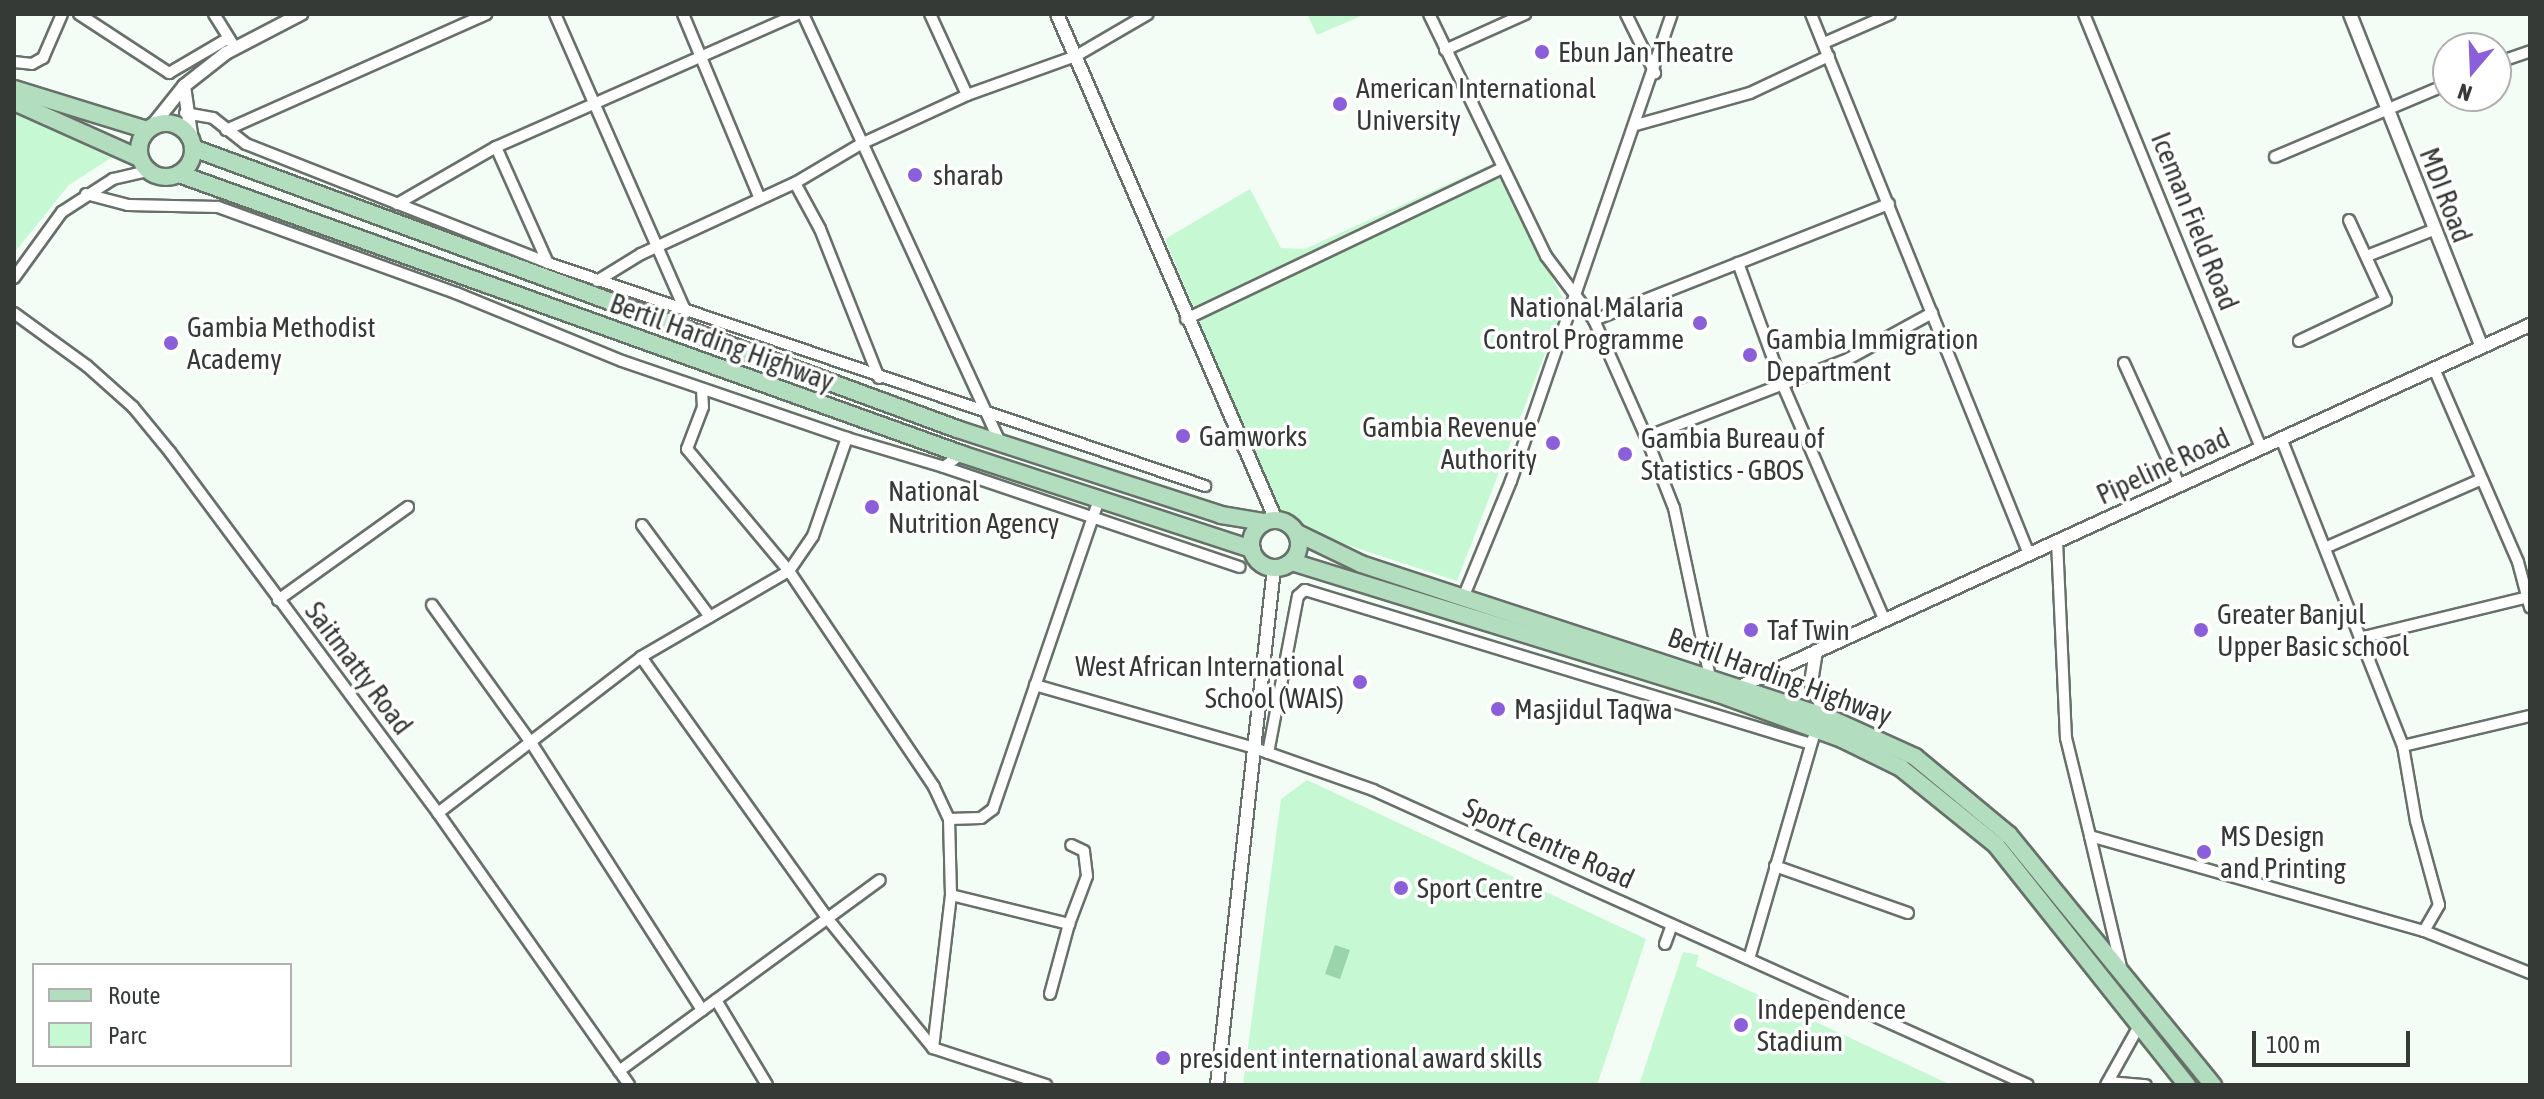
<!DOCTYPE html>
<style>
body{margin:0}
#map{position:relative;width:2544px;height:1099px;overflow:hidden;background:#f3fdf5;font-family:"Asap Condensed",sans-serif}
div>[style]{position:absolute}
.green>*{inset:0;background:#c7f8d4}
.water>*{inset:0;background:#9ad4aa}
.roads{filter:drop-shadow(2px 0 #677069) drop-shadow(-2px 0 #677069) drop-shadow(0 2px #677069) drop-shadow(0 -2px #677069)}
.minor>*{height:10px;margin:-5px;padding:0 5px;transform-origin:5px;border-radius:5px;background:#fff}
.tertiary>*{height:12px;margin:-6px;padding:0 6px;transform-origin:6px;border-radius:6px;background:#fff}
.primary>*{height:16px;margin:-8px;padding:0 8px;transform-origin:8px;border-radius:8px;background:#b2ddbe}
.primary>.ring{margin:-8px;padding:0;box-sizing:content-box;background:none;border:16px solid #b2ddbe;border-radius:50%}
.dots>*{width:22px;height:22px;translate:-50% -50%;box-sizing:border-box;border:4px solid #fff;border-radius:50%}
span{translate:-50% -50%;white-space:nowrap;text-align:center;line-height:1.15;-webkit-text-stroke:7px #fff;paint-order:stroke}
.poi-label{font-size:28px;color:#363a37}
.left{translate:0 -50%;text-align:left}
.right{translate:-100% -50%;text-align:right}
.street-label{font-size:28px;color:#363a37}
.frame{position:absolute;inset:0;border:16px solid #363a37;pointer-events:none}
.legend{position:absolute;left:32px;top:963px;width:260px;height:104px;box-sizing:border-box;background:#fff;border:2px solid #afb0af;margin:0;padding:10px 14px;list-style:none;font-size:24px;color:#363a37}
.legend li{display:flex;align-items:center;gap:16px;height:40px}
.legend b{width:40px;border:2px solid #afb0af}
.north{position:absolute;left:2432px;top:32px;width:80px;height:80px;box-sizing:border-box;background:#fff;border:2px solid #afb0af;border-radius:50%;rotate:199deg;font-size:22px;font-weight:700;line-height:32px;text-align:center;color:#363a37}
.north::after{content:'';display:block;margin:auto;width:28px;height:36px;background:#8b5fd9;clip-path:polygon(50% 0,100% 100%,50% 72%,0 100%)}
.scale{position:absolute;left:2252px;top:1031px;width:158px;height:36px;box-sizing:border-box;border:4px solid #363a37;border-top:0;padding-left:10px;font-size:24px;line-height:28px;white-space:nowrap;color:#363a37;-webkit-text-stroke:6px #fff;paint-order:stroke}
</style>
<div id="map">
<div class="green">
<i style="clip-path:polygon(1307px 14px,1360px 14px,1361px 16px,1317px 35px)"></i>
<i style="clip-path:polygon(14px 104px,117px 154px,69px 185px,14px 253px)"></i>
<i style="clip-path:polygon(1492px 164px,1565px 302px,1457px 581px,1283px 524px,1165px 239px,1250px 189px,1281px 248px,1305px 249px)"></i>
<i style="clip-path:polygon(1307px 780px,1646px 939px,1597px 1085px,1243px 1085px,1281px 799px)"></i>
<i style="clip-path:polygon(1683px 952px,1699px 955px,1696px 966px,1951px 1085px,1639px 1085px)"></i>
</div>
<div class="water">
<i style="clip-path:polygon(1335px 945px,1350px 950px,1340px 979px,1325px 974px)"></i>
</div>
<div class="roads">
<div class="minor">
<i style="left:79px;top:14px;width:108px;rotate:33.2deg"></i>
<i style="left:169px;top:73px;width:69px;rotate:-30.3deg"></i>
<i style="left:214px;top:14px;width:34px;rotate:58deg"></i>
<i style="left:555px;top:14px;width:326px;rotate:66.3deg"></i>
<i style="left:683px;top:14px;width:200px;rotate:67.4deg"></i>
<i style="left:803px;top:14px;width:472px;rotate:65.3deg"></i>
<i style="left:930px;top:14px;width:89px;rotate:65.4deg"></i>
<i style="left:1429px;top:14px;width:269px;rotate:64.2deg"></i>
<i style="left:1546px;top:256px;width:80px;rotate:53.1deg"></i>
<i style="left:1594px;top:320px;width:128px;rotate:66deg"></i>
<i style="left:1646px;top:437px;width:76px;rotate:68.5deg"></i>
<i style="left:1674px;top:508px;width:173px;rotate:78deg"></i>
<i style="left:1626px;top:14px;width:66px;rotate:63.8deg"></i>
<i style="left:1811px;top:14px;width:580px;rotate:68.03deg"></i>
<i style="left:2084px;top:14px;width:468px;rotate:67.8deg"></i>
<i style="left:1824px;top:43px;width:72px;rotate:-23.7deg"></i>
<i style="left:1445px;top:50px;width:88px;rotate:-24.2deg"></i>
<i style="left:14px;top:62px;width:18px;rotate:6deg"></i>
<i style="left:32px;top:64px;width:13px;rotate:-29deg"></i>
<i style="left:43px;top:58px;width:48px;rotate:-66.6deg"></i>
<i style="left:2496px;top:63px;width:36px;rotate:-19deg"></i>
<i style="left:185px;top:113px;width:28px;rotate:10deg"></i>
<i style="left:213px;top:118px;width:42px;rotate:38.2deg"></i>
<i style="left:246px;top:144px;width:325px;rotate:21.5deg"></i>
<i style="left:548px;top:263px;width:694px;rotate:18.75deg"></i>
<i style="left:1636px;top:125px;width:118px;rotate:-15.7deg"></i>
<i style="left:1750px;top:93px;width:87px;rotate:-25.1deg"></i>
<i style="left:226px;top:130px;width:285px;rotate:-24deg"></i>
<i style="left:496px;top:147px;width:127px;rotate:65.9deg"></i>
<i style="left:2275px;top:157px;width:188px;rotate:-22.9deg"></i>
<i style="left:86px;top:194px;width:43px;rotate:14.7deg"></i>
<i style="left:128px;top:205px;width:90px;rotate:1.3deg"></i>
<i style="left:218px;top:207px;width:253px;rotate:19.9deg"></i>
<i style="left:456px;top:293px;width:179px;rotate:22.3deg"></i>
<i style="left:622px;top:361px;width:238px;rotate:18.9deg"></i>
<i style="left:847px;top:438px;width:101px;rotate:16.6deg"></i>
<i style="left:944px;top:467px;width:21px;rotate:-37deg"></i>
<i style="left:397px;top:204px;width:114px;rotate:-29.9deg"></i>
<i style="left:496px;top:147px;width:329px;rotate:-23.8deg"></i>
<i style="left:2367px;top:256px;width:71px;rotate:-21.5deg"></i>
<i style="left:1738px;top:263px;width:128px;rotate:69.9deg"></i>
<i style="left:1782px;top:383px;width:257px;rotate:66.6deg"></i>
<i style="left:14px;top:278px;width:82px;rotate:-54deg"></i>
<i style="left:62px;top:212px;width:61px;rotate:-32.9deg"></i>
<i style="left:113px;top:179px;width:36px;rotate:-13deg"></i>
<i style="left:597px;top:281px;width:52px;rotate:-31.5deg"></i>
<i style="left:641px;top:254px;width:170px;rotate:-24.8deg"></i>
<i style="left:14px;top:313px;width:90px;rotate:36deg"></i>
<i style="left:87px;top:366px;width:62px;rotate:41.7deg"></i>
<i style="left:133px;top:407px;width:58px;rotate:50.6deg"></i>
<i style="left:170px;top:452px;width:450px;rotate:53.4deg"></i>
<i style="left:438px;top:813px;width:332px;rotate:54.9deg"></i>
<i style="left:1186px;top:319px;width:351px;rotate:-25.5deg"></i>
<i style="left:1594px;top:320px;width:317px;rotate:-21.5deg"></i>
<i style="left:2299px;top:341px;width:96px;rotate:-25.2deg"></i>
<i style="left:2386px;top:300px;width:88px;rotate:-114.8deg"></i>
<i style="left:2124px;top:363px;width:133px;rotate:65.6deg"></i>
<i style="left:2435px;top:371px;width:208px;rotate:66.5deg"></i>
<i style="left:2518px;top:562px;width:47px;rotate:75.1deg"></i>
<i style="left:879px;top:378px;width:160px;rotate:-111.6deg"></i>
<i style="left:820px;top:229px;width:52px;rotate:-118.5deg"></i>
<i style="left:795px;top:183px;width:77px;rotate:-30.6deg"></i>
<i style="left:861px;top:144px;width:117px;rotate:-24.8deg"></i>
<i style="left:967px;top:95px;width:116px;rotate:-19.7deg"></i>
<i style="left:1076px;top:56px;width:83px;rotate:-30.3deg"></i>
<i style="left:702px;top:389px;width:18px;rotate:87deg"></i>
<i style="left:703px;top:407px;width:45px;rotate:110.9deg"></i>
<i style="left:687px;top:449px;width:159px;rotate:50.1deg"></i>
<i style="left:789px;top:571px;width:260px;rotate:56.1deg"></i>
<i style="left:934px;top:787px;width:35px;rotate:65deg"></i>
<i style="left:949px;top:819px;width:76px;rotate:88.5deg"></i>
<i style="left:951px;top:895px;width:154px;rotate:96.7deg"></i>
<i style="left:1646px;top:437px;width:217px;rotate:-21.1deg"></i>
<i style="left:1848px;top:359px;width:96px;rotate:-28.7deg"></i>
<i style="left:2281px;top:438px;width:331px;rotate:68.4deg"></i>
<i style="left:2403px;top:746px;width:76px;rotate:80.2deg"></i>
<i style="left:2416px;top:821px;width:87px;rotate:74.7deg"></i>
<i style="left:2439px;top:905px;width:30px;rotate:120deg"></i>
<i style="left:2424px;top:931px;width:114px;rotate:21.6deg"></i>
<i style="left:944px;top:467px;width:312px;rotate:18.7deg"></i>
<i style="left:642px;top:525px;width:114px;rotate:53.5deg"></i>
<i style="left:2057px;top:541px;width:197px;rotate:87.4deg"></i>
<i style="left:2066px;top:738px;width:101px;rotate:76.2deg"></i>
<i style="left:2090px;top:836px;width:347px;rotate:15.9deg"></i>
<i style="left:2327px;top:547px;width:169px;rotate:-23.7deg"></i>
<i style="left:1463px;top:598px;width:126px;rotate:-67.7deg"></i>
<i style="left:1511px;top:481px;width:494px;rotate:-71deg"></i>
<i style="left:278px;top:600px;width:160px;rotate:-35.6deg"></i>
<i style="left:432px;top:605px;width:171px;rotate:54.3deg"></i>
<i style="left:532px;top:744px;width:316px;rotate:57.4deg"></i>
<i style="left:2360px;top:638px;width:173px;rotate:-13.7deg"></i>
<i style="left:641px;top:657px;width:320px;rotate:54.5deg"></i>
<i style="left:827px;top:918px;width:168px;rotate:50.8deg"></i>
<i style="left:933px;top:1048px;width:119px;rotate:18.1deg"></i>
<i style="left:1035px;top:685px;width:228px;rotate:16deg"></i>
<i style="left:1254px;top:748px;width:126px;rotate:19.4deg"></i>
<i style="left:1373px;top:790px;width:718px;rotate:24.25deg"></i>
<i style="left:2403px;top:746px;width:130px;rotate:-13.3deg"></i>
<i style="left:1268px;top:753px;width:160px;rotate:-79.2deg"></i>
<i style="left:1298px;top:596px;width:9px;rotate:-41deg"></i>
<i style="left:1305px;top:590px;width:529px;rotate:16.93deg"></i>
<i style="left:438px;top:813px;width:256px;rotate:-37.5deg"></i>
<i style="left:641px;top:657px;width:171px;rotate:-30.2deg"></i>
<i style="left:789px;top:571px;width:42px;rotate:-55.6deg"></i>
<i style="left:813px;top:536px;width:104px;rotate:-70.9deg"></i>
<i style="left:949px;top:819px;width:32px;rotate:-2deg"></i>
<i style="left:981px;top:818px;width:15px;rotate:-37deg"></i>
<i style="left:993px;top:809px;width:327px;rotate:-71.1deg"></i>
<i style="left:2090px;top:836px;width:135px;rotate:76.7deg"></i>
<i style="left:1775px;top:866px;width:141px;rotate:19.5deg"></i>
<i style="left:951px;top:895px;width:122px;rotate:13.8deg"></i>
<i style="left:1069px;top:924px;width:51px;rotate:-69.4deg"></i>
<i style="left:1087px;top:876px;width:25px;rotate:-97deg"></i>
<i style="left:1084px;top:851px;width:14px;rotate:-155deg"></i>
<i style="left:1665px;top:944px;width:20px;rotate:-70deg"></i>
<i style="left:1749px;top:959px;width:230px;rotate:-73.8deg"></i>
<i style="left:1050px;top:994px;width:73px;rotate:-74.8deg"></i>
<i style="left:716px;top:1000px;width:99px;rotate:59deg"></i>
<i style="left:619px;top:1071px;width:323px;rotate:-36.2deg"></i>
<i style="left:2108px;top:1082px;width:38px;rotate:5deg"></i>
<i style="left:2106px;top:1085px;width:68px;rotate:-60.8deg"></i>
</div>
<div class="tertiary">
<i style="left:1057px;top:14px;width:551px;rotate:66.6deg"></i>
<i style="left:2350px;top:14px;width:358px;rotate:68.4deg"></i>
<i style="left:184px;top:86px;width:56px;rotate:81.7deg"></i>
<i style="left:153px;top:125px;width:50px;rotate:-51.5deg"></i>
<i style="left:184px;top:86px;width:53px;rotate:-38.2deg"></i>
<i style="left:226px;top:53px;width:85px;rotate:-27.5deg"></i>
<i style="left:1816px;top:651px;width:32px;rotate:99deg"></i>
<i style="left:1811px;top:683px;width:38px;rotate:65deg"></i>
<i style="left:1741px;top:686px;width:868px;rotate:-24.59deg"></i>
<i style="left:1217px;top:1085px;width:520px;rotate:-83.71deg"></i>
</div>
<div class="primary">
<i style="left:14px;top:89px;width:139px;rotate:17.1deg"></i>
<i style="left:14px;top:102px;width:137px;rotate:24.1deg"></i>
<i class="ring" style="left:139px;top:123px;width:38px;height:38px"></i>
<i style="left:193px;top:148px;width:814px;rotate:20.19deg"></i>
<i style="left:957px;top:429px;width:278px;rotate:18deg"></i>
<i style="left:1221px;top:515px;width:44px;rotate:9.2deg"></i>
<i style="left:179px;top:174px;width:831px;rotate:19.7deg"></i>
<i style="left:961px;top:454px;width:306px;rotate:18.1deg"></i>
<i class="ring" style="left:1251px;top:520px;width:32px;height:32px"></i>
<i style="left:1297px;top:533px;width:71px;rotate:25.8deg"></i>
<i style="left:1361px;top:564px;width:490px;rotate:18.2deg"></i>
<i style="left:1827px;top:717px;width:97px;rotate:24.4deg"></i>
<i style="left:1915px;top:757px;width:122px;rotate:39.7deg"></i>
<i style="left:2009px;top:835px;width:323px;rotate:50.8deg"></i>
<i style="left:1292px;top:562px;width:447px;rotate:17.2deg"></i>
<i style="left:1719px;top:694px;width:131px;rotate:20.1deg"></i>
<i style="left:1842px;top:739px;width:66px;rotate:26.2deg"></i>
<i style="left:1901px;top:768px;width:122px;rotate:39deg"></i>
<i style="left:1996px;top:845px;width:307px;rotate:51.5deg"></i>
</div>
</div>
<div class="dots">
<i style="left:1542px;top:52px;background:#8b5fd9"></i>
<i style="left:1340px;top:104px;background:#8b5fd9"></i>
<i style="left:915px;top:175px;background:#8b5fd9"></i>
<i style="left:1700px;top:323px;background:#8b5fd9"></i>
<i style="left:171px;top:343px;background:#8b5fd9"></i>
<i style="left:1750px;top:355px;background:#8b5fd9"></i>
<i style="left:1183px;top:436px;background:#8b5fd9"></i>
<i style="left:1553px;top:443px;background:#8b5fd9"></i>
<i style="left:1625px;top:454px;background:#8b5fd9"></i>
<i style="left:872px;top:507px;background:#8b5fd9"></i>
<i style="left:1751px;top:630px;background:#8b5fd9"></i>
<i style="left:2201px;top:630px;background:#8b5fd9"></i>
<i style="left:1360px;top:682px;background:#8b5fd9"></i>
<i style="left:1498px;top:709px;background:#8b5fd9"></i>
<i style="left:2204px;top:852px;background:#8b5fd9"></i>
<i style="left:1401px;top:888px;background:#8b5fd9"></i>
<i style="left:1741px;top:1025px;background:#8b5fd9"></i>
<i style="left:1163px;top:1058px;background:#8b5fd9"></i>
</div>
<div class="poi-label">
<span class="left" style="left:1558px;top:52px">Ebun Jan Theatre</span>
<span class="left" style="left:1356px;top:104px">American International<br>University</span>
<span class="left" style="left:933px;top:175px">sharab</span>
<span class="right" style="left:1684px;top:323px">National Malaria<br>Control Programme</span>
<span class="left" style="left:187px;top:343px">Gambia Methodist<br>Academy</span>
<span class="left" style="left:1766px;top:355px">Gambia Immigration<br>Department</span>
<span class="right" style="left:1537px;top:443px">Gambia Revenue<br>Authority</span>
<span class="left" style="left:1199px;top:436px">Gamworks</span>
<span class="left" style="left:1641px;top:454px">Gambia Bureau of<br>Statistics - GBOS</span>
<span class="left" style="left:888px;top:507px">National<br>Nutrition Agency</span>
<span class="left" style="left:2217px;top:630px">Greater Banjul<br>Upper Basic school</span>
<span class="left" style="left:1767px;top:630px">Taf Twin</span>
<span class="right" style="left:1344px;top:682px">West African International<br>School (WAIS)</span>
<span class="left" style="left:1514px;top:709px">Masjidul Taqwa</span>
<span class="left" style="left:2220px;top:852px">MS Design<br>and Printing</span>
<span class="left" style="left:1417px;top:888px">Sport Centre</span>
<span class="left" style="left:1757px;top:1025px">Independence<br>Stadium</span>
<span class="left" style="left:1179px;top:1058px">president international award skills</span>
</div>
<div class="street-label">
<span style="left:2446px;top:195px;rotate:69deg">MDI Road</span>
<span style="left:2195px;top:221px;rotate:68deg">Iceman Field Road</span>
<span style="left:722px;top:342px;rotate:20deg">Bertil Harding Highway</span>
<span style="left:2163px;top:466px;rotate:-25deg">Pipeline Road</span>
<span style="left:359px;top:668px;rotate:53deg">Saitmatty Road</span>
<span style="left:1780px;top:676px;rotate:20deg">Bertil Harding Highway</span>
<span style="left:1549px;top:843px;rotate:24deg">Sport Centre Road</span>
</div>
<div class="frame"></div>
<ul class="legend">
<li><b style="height:10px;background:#b2ddbe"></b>Route</li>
<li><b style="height:22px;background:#c7f8d4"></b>Parc</li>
</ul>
<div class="north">N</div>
<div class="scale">100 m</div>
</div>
